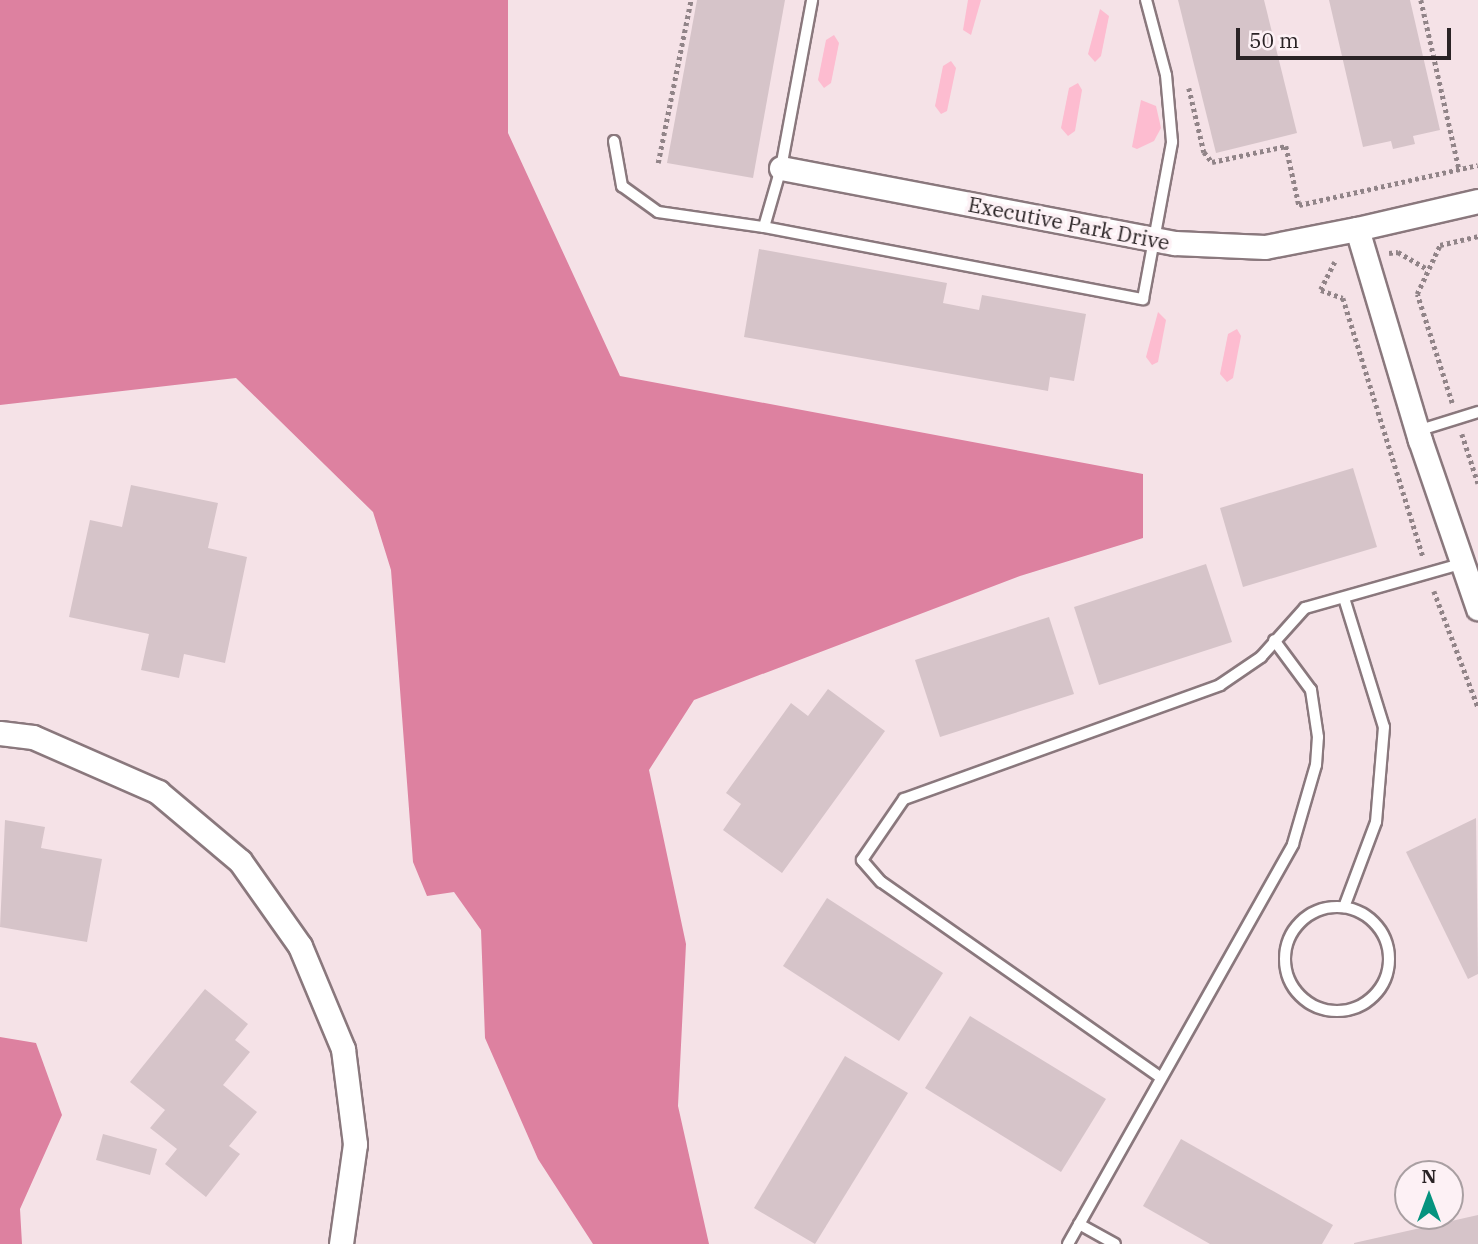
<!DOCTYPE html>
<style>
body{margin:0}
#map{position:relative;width:1478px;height:1244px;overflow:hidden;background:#f5e2e7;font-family:"IBM Plex Serif",serif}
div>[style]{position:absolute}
.green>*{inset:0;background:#fdbcd0}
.water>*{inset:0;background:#dd81a0}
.building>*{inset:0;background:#d6c4c9}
.path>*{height:4.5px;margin-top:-2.25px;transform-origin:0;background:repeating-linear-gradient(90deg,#918488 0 3.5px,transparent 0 7px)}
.roads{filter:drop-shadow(2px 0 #8a787d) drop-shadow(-2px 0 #8a787d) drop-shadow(0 2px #8a787d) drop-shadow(0 -2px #8a787d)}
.lane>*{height:10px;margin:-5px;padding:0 5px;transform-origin:5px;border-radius:5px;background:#fff}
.lane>.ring{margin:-5px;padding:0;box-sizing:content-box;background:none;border:10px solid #fff;border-radius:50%}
.street>*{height:23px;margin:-11.5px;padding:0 11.5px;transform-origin:11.5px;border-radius:11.5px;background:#fff}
span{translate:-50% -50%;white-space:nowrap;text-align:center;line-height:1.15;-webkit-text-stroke:7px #fdf1f5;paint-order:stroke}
.street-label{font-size:21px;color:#2a2325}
.north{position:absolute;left:1394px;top:1160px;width:70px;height:70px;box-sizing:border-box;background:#fdf1f5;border:2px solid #a99fa2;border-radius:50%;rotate:0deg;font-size:19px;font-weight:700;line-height:28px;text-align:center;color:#2a2325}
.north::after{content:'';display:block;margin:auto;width:24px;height:32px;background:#06937f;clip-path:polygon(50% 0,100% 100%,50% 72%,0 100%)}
.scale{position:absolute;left:1236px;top:28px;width:215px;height:32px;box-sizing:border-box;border:4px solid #2a2325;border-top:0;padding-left:9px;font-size:21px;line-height:24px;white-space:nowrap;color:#2a2325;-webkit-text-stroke:5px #fdf1f5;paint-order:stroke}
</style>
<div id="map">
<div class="green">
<i style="clip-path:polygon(968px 0,981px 0,971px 35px,963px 30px)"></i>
<i style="clip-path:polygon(1100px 9px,1109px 16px,1101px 56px,1095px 62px,1088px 54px)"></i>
<i style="clip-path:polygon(834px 35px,839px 43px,831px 83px,824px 88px,818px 80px,826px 40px)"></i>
<i style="clip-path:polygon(951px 61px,956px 68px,947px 111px,941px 114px,935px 106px,943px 66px)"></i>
<i style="clip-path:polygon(1078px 83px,1082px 90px,1075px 131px,1068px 136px,1061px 128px,1069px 88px)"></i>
<i style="clip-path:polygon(1141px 100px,1156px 106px,1161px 128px,1154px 141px,1137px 149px,1132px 147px)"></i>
<i style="clip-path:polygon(1158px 312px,1166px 320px,1158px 362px,1152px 365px,1146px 357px)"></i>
<i style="clip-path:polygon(1237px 329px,1241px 336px,1233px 378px,1227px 382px,1220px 374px,1228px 334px)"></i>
</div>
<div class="water">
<i style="clip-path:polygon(0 0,508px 0,508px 133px,620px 376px,1143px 474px,1143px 538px,1020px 576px,694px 700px,649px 770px,686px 944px,678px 1106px,709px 1244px,593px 1244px,538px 1159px,485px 1038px,481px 930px,454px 892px,427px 896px,413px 862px,391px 570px,373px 512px,236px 378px,0 405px)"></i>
<i style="clip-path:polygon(0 1037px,36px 1043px,62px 1115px,20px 1209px,22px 1244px,0 1244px)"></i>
</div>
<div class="building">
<i style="clip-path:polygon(697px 0,785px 0,753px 178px,667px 163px)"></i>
<i style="clip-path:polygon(1178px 0,1264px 0,1297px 133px,1216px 153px)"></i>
<i style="clip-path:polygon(1329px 0,1410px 0,1440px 130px,1413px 136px,1415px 144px,1393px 149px,1391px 141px,1363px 147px)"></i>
<i style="clip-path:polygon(759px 249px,947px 283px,943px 303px,979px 310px,982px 295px,1086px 314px,1074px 381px,1050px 377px,1048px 391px,744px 337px)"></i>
<i style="clip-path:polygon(1353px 468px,1377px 547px,1243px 587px,1220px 508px)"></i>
<i style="clip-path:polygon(131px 485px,218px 503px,208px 548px,247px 557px,225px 663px,184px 654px,179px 678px,141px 670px,149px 634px,69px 617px,90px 520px,122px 527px)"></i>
<i style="clip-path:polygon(1206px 564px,1232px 642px,1099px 685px,1074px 607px)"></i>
<i style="clip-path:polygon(1049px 617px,1074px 694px,940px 737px,915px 660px)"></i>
<i style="clip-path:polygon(828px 689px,885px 731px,782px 873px,723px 830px,741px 804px,726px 793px,791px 703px,808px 716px)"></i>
<i style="clip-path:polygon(1476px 818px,1478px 974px,1468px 979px,1406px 852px)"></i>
<i style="clip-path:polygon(5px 820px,45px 827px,41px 848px,102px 859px,87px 942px,0 927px)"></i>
<i style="clip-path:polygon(827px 898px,943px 973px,899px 1041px,783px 966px)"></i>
<i style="clip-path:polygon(205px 989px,248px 1024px,235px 1040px,250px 1052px,223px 1085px,257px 1112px,229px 1146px,240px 1154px,206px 1197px,165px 1164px,177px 1149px,150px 1128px,165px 1110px,130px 1082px)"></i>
<i style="clip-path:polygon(970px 1016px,1106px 1099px,1061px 1172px,925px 1088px)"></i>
<i style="clip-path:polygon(845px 1056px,908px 1093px,815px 1244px,754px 1208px)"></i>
<i style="clip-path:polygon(103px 1134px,157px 1149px,150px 1175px,96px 1160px)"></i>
<i style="clip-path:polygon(1181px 1139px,1333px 1225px,1322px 1244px,1210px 1244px,1143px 1206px)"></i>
<i style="clip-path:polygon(1478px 1215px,1478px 1244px,1354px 1244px,1354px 1243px)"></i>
</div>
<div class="path">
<i style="left:1421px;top:0;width:173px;rotate:77.3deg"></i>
<i style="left:1189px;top:88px;width:66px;rotate:76.8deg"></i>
<i style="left:1204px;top:152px;width:13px;rotate:51deg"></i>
<i style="left:1212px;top:162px;width:76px;rotate:-12.2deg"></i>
<i style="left:1286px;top:146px;width:60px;rotate:77.6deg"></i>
<i style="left:1299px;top:205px;width:183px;rotate:-12.6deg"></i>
<i style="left:658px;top:163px;width:166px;rotate:-78.6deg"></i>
<i style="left:1389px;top:253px;width:9px;rotate:-6deg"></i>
<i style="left:1398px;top:252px;width:34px;rotate:30deg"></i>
<i style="left:1335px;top:262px;width:31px;rotate:117deg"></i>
<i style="left:1321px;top:290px;width:23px;rotate:20deg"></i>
<i style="left:1343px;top:298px;width:270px;rotate:72.8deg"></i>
<i style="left:1452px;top:403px;width:114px;rotate:-107.8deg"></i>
<i style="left:1417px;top:294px;width:54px;rotate:-64.9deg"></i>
<i style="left:1440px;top:245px;width:39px;rotate:-13deg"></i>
<i style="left:1462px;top:434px;width:52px;rotate:71.9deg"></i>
<i style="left:1434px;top:591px;width:124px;rotate:69.2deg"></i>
</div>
<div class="roads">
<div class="lane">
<i style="left:614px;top:141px;width:46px;rotate:79.9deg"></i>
<i style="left:622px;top:186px;width:44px;rotate:35.8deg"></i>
<i style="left:658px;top:212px;width:107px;rotate:8.1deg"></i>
<i style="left:764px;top:227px;width:386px;rotate:10.8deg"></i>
<i style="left:1143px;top:299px;width:160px;rotate:-79.5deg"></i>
<i style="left:1172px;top:142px;width:67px;rotate:-95.1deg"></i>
<i style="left:1166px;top:75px;width:78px;rotate:-104.9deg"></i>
<i style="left:764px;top:227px;width:61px;rotate:-73.9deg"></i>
<i style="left:781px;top:168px;width:171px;rotate:-79.5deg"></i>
<i style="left:1417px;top:431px;width:64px;rotate:-17.3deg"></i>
<i style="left:1344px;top:598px;width:135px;rotate:72.8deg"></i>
<i style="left:1384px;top:727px;width:95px;rotate:94.8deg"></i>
<i style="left:1376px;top:822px;width:91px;rotate:110.6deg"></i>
<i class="ring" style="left:1285px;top:907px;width:94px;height:94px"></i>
<i style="left:1160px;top:1077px;width:340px;rotate:-145deg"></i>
<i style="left:881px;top:882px;width:29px;rotate:-131deg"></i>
<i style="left:862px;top:860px;width:74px;rotate:-55.5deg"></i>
<i style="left:904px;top:799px;width:336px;rotate:-19.8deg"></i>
<i style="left:1220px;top:685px;width:50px;rotate:-34.3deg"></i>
<i style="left:1261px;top:657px;width:66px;rotate:-48.1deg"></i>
<i style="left:1305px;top:608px;width:162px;rotate:-15.8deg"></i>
<i style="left:1079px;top:1224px;width:41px;rotate:29.1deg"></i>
<i style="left:1068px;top:1244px;width:459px;rotate:-60.6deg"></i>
<i style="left:1293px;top:844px;width:82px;rotate:-73.8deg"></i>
<i style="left:1316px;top:765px;width:28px;rotate:-86deg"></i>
<i style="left:1318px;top:737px;width:48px;rotate:-98.5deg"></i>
<i style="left:1311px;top:690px;width:62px;rotate:-126.5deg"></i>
</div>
<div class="street">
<i style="left:781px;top:168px;width:401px;rotate:10.8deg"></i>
<i style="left:1175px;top:243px;width:90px;rotate:2.5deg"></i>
<i style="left:1265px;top:247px;width:94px;rotate:-11.1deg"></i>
<i style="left:1478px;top:201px;width:124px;rotate:167deg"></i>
<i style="left:1357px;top:229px;width:220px;rotate:73.4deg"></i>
<i style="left:1420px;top:440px;width:178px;rotate:71deg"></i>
<i style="left:0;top:733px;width:33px;rotate:7deg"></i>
<i style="left:33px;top:737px;width:137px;rotate:23.7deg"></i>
<i style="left:158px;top:792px;width:107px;rotate:40.1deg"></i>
<i style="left:240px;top:861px;width:104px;rotate:54.8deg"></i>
<i style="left:300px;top:946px;width:112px;rotate:67.3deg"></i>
<i style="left:343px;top:1049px;width:96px;rotate:82.8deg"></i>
<i style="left:355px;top:1144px;width:101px;rotate:98deg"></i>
</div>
</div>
<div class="street-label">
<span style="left:1069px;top:223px;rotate:11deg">Executive Park Drive</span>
</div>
<div class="north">N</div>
<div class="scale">50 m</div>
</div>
